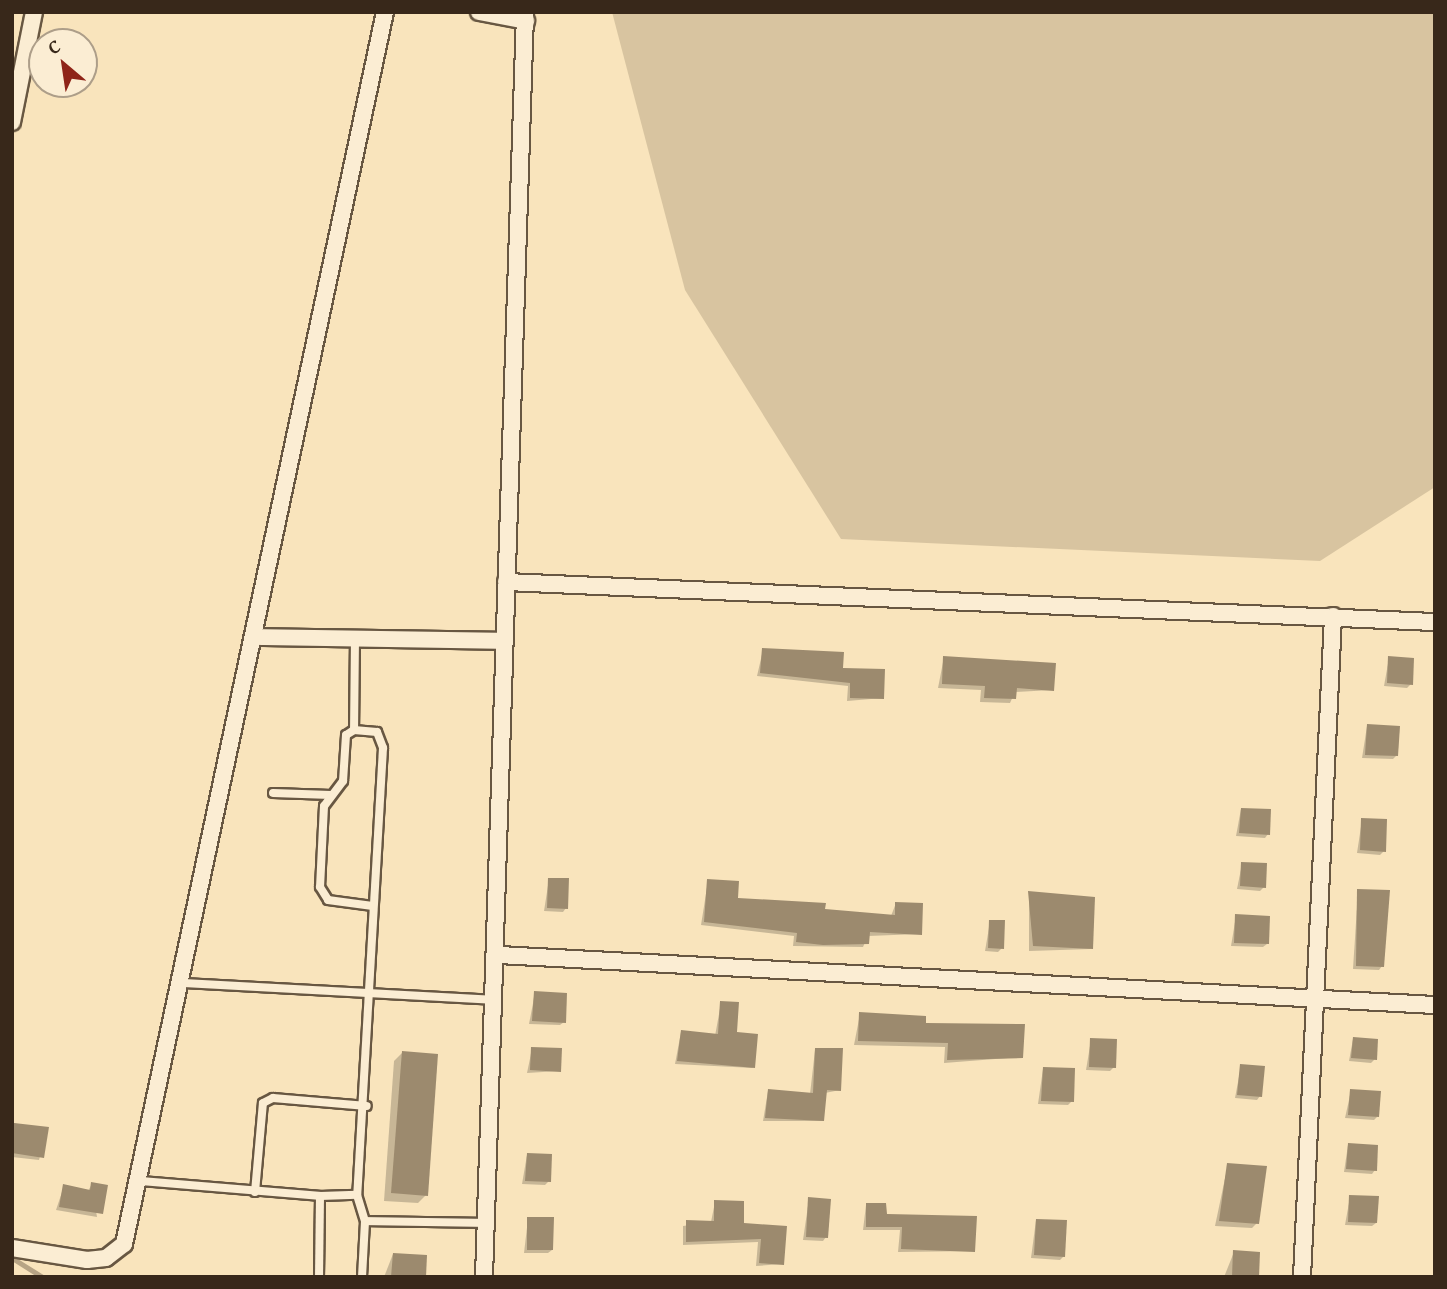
<!DOCTYPE html>
<meta charset="utf-8">
<style>
body{margin:0}
#map{position:relative;width:1447px;height:1289px;overflow:hidden;background:#f9e4bc;font-family:"Gentium Book Plus",serif}
div>[style]{position:absolute}
.green>*{inset:0;background:#d8c4a0}
.shadow>*{inset:0;background:#0003}
.stream>*{height:5px;margin:-2.5px;padding:0 2.5px;transform-origin:2.5px;border-radius:2.5px;background:#b7a485}
.building>*{inset:0;background:#9c8a6e}
.roads{filter:drop-shadow(2px 0 #685742) drop-shadow(-2px 0 #685742) drop-shadow(0 2px #685742) drop-shadow(0 -2px #685742)}
.lane>*{height:8px;margin:-4px;padding:0 4px;transform-origin:4px;border-radius:4px;background:#fbedd3}
.street>*{height:16px;margin:-8px;padding:0 8px;transform-origin:8px;border-radius:8px;background:#fbedd3}
span{translate:-50% -50%;white-space:nowrap;text-align:center;line-height:1.15;-webkit-text-stroke:6px #fbedd3;paint-order:stroke}
.frame{position:absolute;inset:0;border:14px solid #38281a;pointer-events:none}
.north{position:absolute;left:28px;top:28px;width:70px;height:70px;box-sizing:border-box;background:#fbedd3;border:2px solid #ad9e89;border-radius:50%;rotate:331deg;font-size:19px;font-weight:700;line-height:28px;text-align:center;color:#38281a}
.north::after{content:'';display:block;margin:auto;width:24px;height:32px;background:#8f2418;clip-path:polygon(50% 0,100% 100%,50% 72%,0 100%)}
</style>
<div id="map">
<div class="green">
<i style="clip-path:polygon(612px 12px,1435px 12px,1435px 487px,1320px 561px,841px 539px,685px 290px)"></i>
</div>
<div class="shadow">
<i style="clip-path:polygon(763px 650px,842px 670px,883px 698px,847px 701px,848px 686px,757px 676px)"></i>
<i style="clip-path:polygon(944px 657px,1052px 690px,1015px 692px,1010px 703px,980px 702px,981px 690px,938px 688px)"></i>
<i style="clip-path:polygon(1389px 658px,1411px 684px,1407px 688px,1384px 686px)"></i>
<i style="clip-path:polygon(1367px 726px,1396px 756px,1393px 759px,1362px 758px)"></i>
<i style="clip-path:polygon(1241px 809px,1268px 834px,1265px 838px,1236px 836px)"></i>
<i style="clip-path:polygon(1362px 820px,1384px 851px,1380px 855px,1357px 853px)"></i>
<i style="clip-path:polygon(1242px 864px,1264px 887px,1260px 891px,1237px 889px)"></i>
<i style="clip-path:polygon(549px 879px,566px 908px,563px 912px,544px 911px)"></i>
<i style="clip-path:polygon(708px 881px,736px 899px,823px 911px,891px 916px,896px 903px,920px 934px,868px 936px,863px 947px,793px 946px,794px 936px,701px 925px)"></i>
<i style="clip-path:polygon(1358px 891px,1382px 966px,1379px 970px,1353px 969px)"></i>
<i style="clip-path:polygon(1029px 893px,1091px 949px,1029px 951px)"></i>
<i style="clip-path:polygon(1236px 916px,1267px 944px,1263px 947px,1231px 946px)"></i>
<i style="clip-path:polygon(990px 922px,1002px 948px,998px 952px,985px 951px)"></i>
<i style="clip-path:polygon(535px 993px,564px 1022px,560px 1025px,529px 1024px)"></i>
<i style="clip-path:polygon(721px 1003px,753px 1068px,675px 1064px,681px 1032px,715px 1036px)"></i>
<i style="clip-path:polygon(860px 1014px,924px 1024px,1022px 1057px,944px 1063px,945px 1047px,854px 1045px)"></i>
<i style="clip-path:polygon(1353px 1039px,1375px 1059px,1371px 1063px,1349px 1061px)"></i>
<i style="clip-path:polygon(1091px 1040px,1114px 1067px,1110px 1071px,1086px 1070px)"></i>
<i style="clip-path:polygon(532px 1049px,559px 1071px,527px 1073px)"></i>
<i style="clip-path:polygon(815px 1050px,840px 1090px,825px 1093px,823px 1121px,763px 1121px,768px 1091px,810px 1094px)"></i>
<i style="clip-path:polygon(402px 1053px,426px 1195px,418px 1203px,384px 1201px,394px 1061px)"></i>
<i style="clip-path:polygon(1241px 1066px,1260px 1096px,1257px 1100px,1235px 1098px)"></i>
<i style="clip-path:polygon(1043px 1069px,1072px 1101px,1068px 1105px,1038px 1104px)"></i>
<i style="clip-path:polygon(1351px 1091px,1377px 1117px,1374px 1120px,1345px 1118px)"></i>
<i style="clip-path:polygon(12px 1123px,47px 1129px,39px 1160px,12px 1157px)"></i>
<i style="clip-path:polygon(1348px 1145px,1375px 1170px,1372px 1174px,1344px 1172px)"></i>
<i style="clip-path:polygon(527px 1155px,549px 1181px,545px 1185px,522px 1184px)"></i>
<i style="clip-path:polygon(1228px 1164px,1257px 1223px,1252px 1228px,1215px 1226px)"></i>
<i style="clip-path:polygon(92px 1184px,97px 1217px,56px 1210px,64px 1186px,88px 1191px)"></i>
<i style="clip-path:polygon(1350px 1197px,1376px 1223px,1372px 1226px,1345px 1225px)"></i>
<i style="clip-path:polygon(809px 1199px,826px 1237px,823px 1241px,803px 1240px)"></i>
<i style="clip-path:polygon(715px 1202px,742px 1225px,785px 1228px,783px 1264px,756px 1266px,758px 1242px,683px 1245px,683px 1226px,711px 1222px)"></i>
<i style="clip-path:polygon(866px 1205px,885px 1215px,974px 1251px,898px 1252px,900px 1230px,863px 1230px)"></i>
<i style="clip-path:polygon(528px 1219px,552px 1250px,548px 1253px,524px 1253px)"></i>
<i style="clip-path:polygon(1036px 1220px,1064px 1256px,1060px 1260px,1031px 1258px)"></i>
<i style="clip-path:polygon(1234px 1252px,1257px 1277px,1224px 1277px)"></i>
<i style="clip-path:polygon(393px 1254px,425px 1277px,384px 1277px)"></i>
</div>
<div class="stream">
<i style="left:12px;top:1258px;width:36px;rotate:32deg"></i>
</div>
<div class="building">
<i style="clip-path:polygon(762px 648px,844px 652px,843px 668px,885px 669px,884px 699px,850px 698px,850px 683px,760px 673px)"></i>
<i style="clip-path:polygon(943px 656px,1056px 663px,1054px 691px,1017px 688px,1016px 699px,984px 698px,985px 686px,942px 684px)"></i>
<i style="clip-path:polygon(1388px 656px,1414px 658px,1413px 685px,1387px 683px)"></i>
<i style="clip-path:polygon(1367px 724px,1400px 726px,1398px 756px,1365px 755px)"></i>
<i style="clip-path:polygon(1241px 808px,1271px 809px,1270px 835px,1239px 833px)"></i>
<i style="clip-path:polygon(1361px 818px,1387px 819px,1386px 852px,1360px 850px)"></i>
<i style="clip-path:polygon(1241px 862px,1267px 863px,1266px 888px,1240px 886px)"></i>
<i style="clip-path:polygon(548px 878px,569px 878px,568px 909px,547px 908px)"></i>
<i style="clip-path:polygon(707px 879px,739px 881px,738px 898px,826px 903px,825px 909px,895px 915px,895px 902px,923px 903px,922px 935px,870px 932px,869px 944px,823px 945px,796px 942px,797px 933px,704px 922px)"></i>
<i style="clip-path:polygon(1357px 889px,1390px 890px,1384px 967px,1356px 966px)"></i>
<i style="clip-path:polygon(1028px 891px,1095px 897px,1093px 949px,1033px 946px)"></i>
<i style="clip-path:polygon(1235px 914px,1270px 916px,1269px 944px,1234px 943px)"></i>
<i style="clip-path:polygon(989px 920px,1005px 920px,1004px 949px,988px 948px)"></i>
<i style="clip-path:polygon(534px 991px,567px 993px,566px 1023px,532px 1021px)"></i>
<i style="clip-path:polygon(720px 1001px,739px 1002px,737px 1032px,758px 1034px,755px 1068px,677px 1061px,681px 1030px,718px 1034px)"></i>
<i style="clip-path:polygon(859px 1012px,926px 1016px,926px 1023px,1025px 1024px,1023px 1058px,947px 1060px,948px 1043px,858px 1041px)"></i>
<i style="clip-path:polygon(1353px 1037px,1378px 1039px,1377px 1060px,1351px 1058px)"></i>
<i style="clip-path:polygon(1090px 1038px,1117px 1039px,1116px 1068px,1089px 1067px)"></i>
<i style="clip-path:polygon(531px 1047px,562px 1048px,561px 1072px,530px 1070px)"></i>
<i style="clip-path:polygon(815px 1048px,843px 1048px,841px 1091px,827px 1090px,824px 1121px,765px 1118px,768px 1089px,813px 1093px)"></i>
<i style="clip-path:polygon(402px 1051px,438px 1054px,428px 1196px,391px 1193px)"></i>
<i style="clip-path:polygon(1240px 1064px,1265px 1066px,1262px 1097px,1237px 1095px)"></i>
<i style="clip-path:polygon(1043px 1067px,1075px 1068px,1074px 1102px,1041px 1101px)"></i>
<i style="clip-path:polygon(1350px 1089px,1381px 1091px,1379px 1117px,1348px 1115px)"></i>
<i style="clip-path:polygon(14px 1123px,49px 1127px,44px 1158px,12px 1153px)"></i>
<i style="clip-path:polygon(1348px 1143px,1378px 1145px,1377px 1171px,1346px 1169px)"></i>
<i style="clip-path:polygon(527px 1153px,552px 1154px,551px 1182px,525px 1181px)"></i>
<i style="clip-path:polygon(1227px 1163px,1267px 1166px,1259px 1224px,1219px 1221px)"></i>
<i style="clip-path:polygon(91px 1182px,108px 1185px,103px 1214px,59px 1207px,63px 1184px,90px 1190px)"></i>
<i style="clip-path:polygon(1349px 1195px,1379px 1196px,1377px 1223px,1348px 1222px)"></i>
<i style="clip-path:polygon(808px 1197px,831px 1199px,828px 1238px,806px 1237px)"></i>
<i style="clip-path:polygon(714px 1200px,744px 1201px,744px 1223px,787px 1226px,784px 1265px,759px 1263px,761px 1239px,686px 1242px,686px 1220px,714px 1221px)"></i>
<i style="clip-path:polygon(866px 1203px,886px 1203px,887px 1214px,977px 1216px,975px 1252px,901px 1249px,902px 1227px,866px 1227px)"></i>
<i style="clip-path:polygon(527px 1217px,554px 1217px,553px 1250px,527px 1250px)"></i>
<i style="clip-path:polygon(1036px 1219px,1067px 1220px,1065px 1257px,1034px 1255px)"></i>
<i style="clip-path:polygon(1233px 1250px,1260px 1252px,1259px 1277px,1232px 1277px)"></i>
<i style="clip-path:polygon(393px 1253px,427px 1255px,426px 1277px,391px 1277px)"></i>
</div>
<div class="roads">
<div class="lane">
<i style="left:355px;top:638px;width:92px;rotate:90.6deg"></i>
<i style="left:354px;top:730px;width:23px;rotate:5deg"></i>
<i style="left:377px;top:732px;width:17px;rotate:69deg"></i>
<i style="left:383px;top:748px;width:448px;rotate:93.3deg"></i>
<i style="left:357px;top:1195px;width:27px;rotate:73deg"></i>
<i style="left:354px;top:730px;width:9px;rotate:148deg"></i>
<i style="left:346px;top:735px;width:46px;rotate:93.7deg"></i>
<i style="left:343px;top:781px;width:31px;rotate:127deg"></i>
<i style="left:324px;top:806px;width:81px;rotate:92.8deg"></i>
<i style="left:320px;top:887px;width:15px;rotate:58deg"></i>
<i style="left:328px;top:900px;width:45px;rotate:7.6deg"></i>
<i style="left:273px;top:793px;width:58px;rotate:2deg"></i>
<i style="left:183px;top:983px;width:310px;rotate:3.1deg"></i>
<i style="left:142px;top:1181px;width:179px;rotate:4.8deg"></i>
<i style="left:320px;top:1196px;width:81px;rotate:90.7deg"></i>
<i style="left:255px;top:1192px;width:89px;rotate:-84.9deg"></i>
<i style="left:263px;top:1103px;width:11px;rotate:-27deg"></i>
<i style="left:273px;top:1098px;width:94px;rotate:4.9deg"></i>
<i style="left:320px;top:1196px;width:37px;rotate:-2deg"></i>
<i style="left:362px;top:1277px;width:56px;rotate:-86.9deg"></i>
<i style="left:365px;top:1221px;width:121px;rotate:0.9deg"></i>
</div>
<div class="street">
<i style="left:479px;top:12px;width:48px;rotate:10.8deg"></i>
<i style="left:12px;top:122px;width:112px;rotate:-78.7deg"></i>
<i style="left:506px;top:582px;width:930px;rotate:2.47deg"></i>
<i style="left:256px;top:637px;width:249px;rotate:0.9deg"></i>
<i style="left:499px;top:955px;width:937px;rotate:3.06deg"></i>
<i style="left:12px;top:1248px;width:76px;rotate:9.1deg"></i>
<i style="left:87px;top:1260px;width:19px;rotate:-6deg"></i>
<i style="left:106px;top:1258px;width:23px;rotate:-38deg"></i>
<i style="left:124px;top:1244px;width:1259px;rotate:-78.04deg"></i>
<i style="left:484px;top:1277px;width:1266px;rotate:-88.14deg"></i>
<i style="left:1302px;top:1277px;width:662px;rotate:-87.31deg"></i>
</div>
</div>
<div class="frame"></div>
<div class="north">С</div>
</div>
